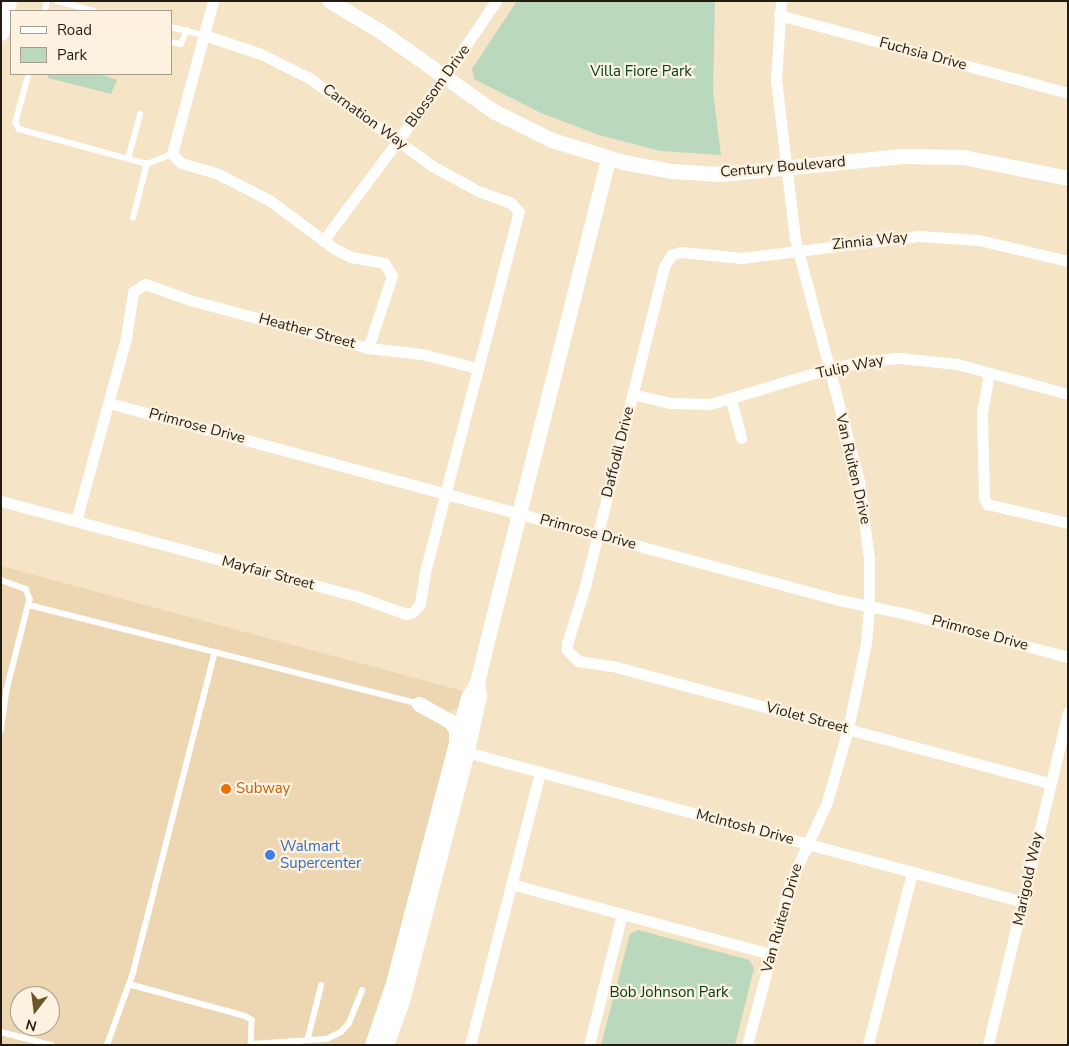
<!DOCTYPE html>
<style>
body{margin:0}
#map{position:relative;width:1069px;height:1046px;overflow:hidden;background:#f5e4c6;font-family:"Nunito Sans",sans-serif}
div>[style]{position:absolute}
.built>*{inset:0;background:#ecd7b2}
.green>*{inset:0;background:#bad8be}
.lane>*{height:5.5px;margin:-2.75px;padding:0 2.75px;transform-origin:2.75px;border-radius:2.75px;background:#fff}
.street>*{height:11px;margin:-5.5px;padding:0 5.5px;transform-origin:5.5px;border-radius:5.5px;background:#fff}
.secondary>*{height:15px;margin:-7.5px;padding:0 7.5px;transform-origin:7.5px;border-radius:7.5px;background:#fff}
.dots>*{width:14px;height:14px;translate:-50% -50%;box-sizing:border-box;border:2px solid #fdf2e0;border-radius:50%}
span{translate:-50% -50%;white-space:nowrap;text-align:center;line-height:1.15;-webkit-text-stroke:4.5px #fdf2e0;paint-order:stroke}
.street-label{font-size:15px;color:#231d11}
.park-label{font-size:15px;color:#004018}
.food-label{font-size:15px;color:#c56008}
.left{translate:0 -50%;text-align:left}
.shop-label{font-size:15px;color:#366cbe}
.frame{position:absolute;inset:0;border:2px solid #231d11;pointer-events:none}
.legend{position:absolute;left:10px;top:10px;width:162px;height:65px;box-sizing:border-box;background:#fdf2e0;border:1px solid #a69d8d;margin:0;padding:6px 9px;list-style:none;font-size:15px;color:#231d11}
.legend li{display:flex;align-items:center;gap:10px;height:25px}
.legend b{width:25px;border:1px solid #a69d8d}
.north{position:absolute;left:10px;top:986px;width:50px;height:50px;box-sizing:border-box;background:#fdf2e0;border:1px solid #a69d8d;border-radius:50%;rotate:195deg;font-size:14px;font-weight:700;line-height:20px;text-align:center;color:#231d11}
.north::after{content:'';display:block;margin:auto;width:18px;height:22px;background:#6c5726;clip-path:polygon(50% 0,100% 100%,50% 72%,0 100%)}
</style>
<div id="map">
<div class="built">
<i style="clip-path:polygon(evenodd,1px 566px,463px 691px,458px 708px,451px 710px,448px 723px,453px 730px,393px 965px,366px 1045px,1px 1045px,1px 566px,20px 996px,50px 996px,50px 1026px,20px 1026px,20px 996px)"></i>
</div>
<div class="green">
<i style="clip-path:polygon(517px 1px,715px 1px,713px 92px,721px 155px,661px 151px,599px 135px,541px 113px,474px 79px,472px 69px)"></i>
<i style="clip-path:polygon(48px 74px,100px 74px,117px 80px,111px 94px,48px 78px)"></i>
<i style="clip-path:polygon(638px 930px,749px 960px,754px 968px,735px 1045px,601px 1045px,630px 934px)"></i>
</div>
<div class="lane">
<i style="left:57px;top:1px;width:38px;rotate:15deg"></i>
<i style="left:45px;top:11px;width:10px;rotate:-79deg"></i>
<i style="left:171px;top:27px;width:34px;rotate:14deg"></i>
<i style="left:171px;top:42px;width:10px;rotate:11deg"></i>
<i style="left:181px;top:44px;width:15px;rotate:-67deg"></i>
<i style="left:29px;top:74px;width:50px;rotate:105.2deg"></i>
<i style="left:16px;top:122px;width:8px;rotate:67deg"></i>
<i style="left:19px;top:129px;width:133px;rotate:15.3deg"></i>
<i style="left:147px;top:164px;width:27px;rotate:-22deg"></i>
<i style="left:128px;top:159px;width:46px;rotate:-74.7deg"></i>
<i style="left:133px;top:218px;width:56px;rotate:-75.5deg"></i>
<i style="left:1px;top:580px;width:27px;rotate:20deg"></i>
<i style="left:26px;top:589px;width:11px;rotate:68deg"></i>
<i style="left:30px;top:599px;width:94px;rotate:104.2deg"></i>
<i style="left:7px;top:690px;width:41px;rotate:98.3deg"></i>
<i style="left:29px;top:605px;width:402px;rotate:14.2deg"></i>
<i style="left:129px;top:984px;width:120px;rotate:15.4deg"></i>
<i style="left:245px;top:1016px;width:8px;rotate:30deg"></i>
<i style="left:252px;top:1020px;width:25px;rotate:92deg"></i>
<i style="left:1px;top:1032px;width:52px;rotate:14.6deg"></i>
<i style="left:308px;top:1038px;width:54px;rotate:-76deg"></i>
<i style="left:251px;top:1044px;width:76px;rotate:-3.8deg"></i>
<i style="left:327px;top:1039px;width:16px;rotate:-27deg"></i>
<i style="left:341px;top:1032px;width:12px;rotate:-48deg"></i>
<i style="left:349px;top:1023px;width:35px;rotate:-68deg"></i>
<i style="left:107px;top:1045px;width:77px;rotate:-70.1deg"></i>
<i style="left:133px;top:973px;width:331px;rotate:-75.7deg"></i>
</div>
<div class="street">
<i style="left:213px;top:1px;width:158px;rotate:105deg"></i>
<i style="left:172px;top:154px;width:13px;rotate:45deg"></i>
<i style="left:181px;top:163px;width:36px;rotate:16deg"></i>
<i style="left:216px;top:173px;width:59px;rotate:27deg"></i>
<i style="left:269px;top:200px;width:82px;rotate:36.6deg"></i>
<i style="left:335px;top:249px;width:18px;rotate:27deg"></i>
<i style="left:351px;top:257px;width:34px;rotate:10deg"></i>
<i style="left:384px;top:263px;width:15px;rotate:58deg"></i>
<i style="left:392px;top:276px;width:76px;rotate:108.4deg"></i>
<i style="left:779px;top:15px;width:299px;rotate:15.1deg"></i>
<i style="left:323px;top:241px;width:187px;rotate:-53.3deg"></i>
<i style="left:435px;top:91px;width:109px;rotate:-55.9deg"></i>
<i style="left:989px;top:373px;width:40px;rotate:100deg"></i>
<i style="left:982px;top:412px;width:86px;rotate:88.7deg"></i>
<i style="left:984px;top:498px;width:7px;rotate:63deg"></i>
<i style="left:987px;top:504px;width:83px;rotate:13.2deg"></i>
<i style="left:632px;top:394px;width:39px;rotate:13deg"></i>
<i style="left:670px;top:403px;width:40px;rotate:1.4deg"></i>
<i style="left:710px;top:404px;width:123px;rotate:-16.5deg"></i>
<i style="left:828px;top:369px;width:39px;rotate:-12deg"></i>
<i style="left:866px;top:361px;width:34px;rotate:-5deg"></i>
<i style="left:900px;top:358px;width:57px;rotate:6deg"></i>
<i style="left:957px;top:364px;width:115px;rotate:15.1deg"></i>
<i style="left:731px;top:400px;width:39px;rotate:75deg"></i>
<i style="left:109px;top:403px;width:756px;rotate:15.1deg"></i>
<i style="left:839px;top:600px;width:69px;rotate:11.6deg"></i>
<i style="left:907px;top:614px;width:167px;rotate:15deg"></i>
<i style="left:1px;top:501px;width:371px;rotate:15deg"></i>
<i style="left:359px;top:597px;width:50px;rotate:19.9deg"></i>
<i style="left:406px;top:614px;width:7px;rotate:-16deg"></i>
<i style="left:413px;top:612px;width:11px;rotate:-49deg"></i>
<i style="left:420px;top:604px;width:36px;rotate:-81deg"></i>
<i style="left:426px;top:568px;width:368px;rotate:-75.4deg"></i>
<i style="left:519px;top:212px;width:12px;rotate:-132deg"></i>
<i style="left:511px;top:203px;width:33px;rotate:-160deg"></i>
<i style="left:480px;top:192px;width:52px;rotate:-151.5deg"></i>
<i style="left:434px;top:167px;width:153px;rotate:-144.5deg"></i>
<i style="left:309px;top:78px;width:54px;rotate:-153.4deg"></i>
<i style="left:261px;top:54px;width:60px;rotate:-161.6deg"></i>
<i style="left:76px;top:521px;width:190px;rotate:-74.7deg"></i>
<i style="left:126px;top:338px;width:47px;rotate:-81.3deg"></i>
<i style="left:133px;top:292px;width:14px;rotate:-34deg"></i>
<i style="left:145px;top:284px;width:48px;rotate:19.6deg"></i>
<i style="left:190px;top:300px;width:184px;rotate:15.1deg"></i>
<i style="left:368px;top:348px;width:54px;rotate:6.3deg"></i>
<i style="left:422px;top:354px;width:57px;rotate:14.3deg"></i>
<i style="left:466px;top:752px;width:578px;rotate:15.05deg"></i>
<i style="left:1049px;top:783px;width:453px;rotate:-165deg"></i>
<i style="left:611px;top:666px;width:33px;rotate:-171deg"></i>
<i style="left:578px;top:661px;width:16px;rotate:-135deg"></i>
<i style="left:567px;top:650px;width:6px;rotate:-90deg"></i>
<i style="left:567px;top:644px;width:61px;rotate:-72.8deg"></i>
<i style="left:585px;top:586px;width:329px;rotate:-76.1deg"></i>
<i style="left:664px;top:267px;width:14px;rotate:-60deg"></i>
<i style="left:671px;top:255px;width:10px;rotate:-17deg"></i>
<i style="left:681px;top:252px;width:61px;rotate:5.6deg"></i>
<i style="left:742px;top:258px;width:178px;rotate:-7.1deg"></i>
<i style="left:919px;top:236px;width:60px;rotate:3.8deg"></i>
<i style="left:979px;top:240px;width:91px;rotate:13.3deg"></i>
<i style="left:511px;top:884px;width:269px;rotate:15.1deg"></i>
<i style="left:470px;top:1045px;width:282px;rotate:-75.6deg"></i>
<i style="left:589px;top:1045px;width:135px;rotate:-75.9deg"></i>
<i style="left:747px;top:1045px;width:168px;rotate:-75.1deg"></i>
<i style="left:790px;top:883px;width:89px;rotate:-65.4deg"></i>
<i style="left:827px;top:802px;width:76px;rotate:-74deg"></i>
<i style="left:848px;top:729px;width:88px;rotate:-78.2deg"></i>
<i style="left:866px;top:643px;width:37px;rotate:-85deg"></i>
<i style="left:869px;top:606px;width:47px;rotate:-90deg"></i>
<i style="left:869px;top:559px;width:79px;rotate:-97.3deg"></i>
<i style="left:859px;top:481px;width:250px;rotate:-104.8deg"></i>
<i style="left:795px;top:239px;width:160px;rotate:-96.8deg"></i>
<i style="left:776px;top:80px;width:79px;rotate:-86.4deg"></i>
<i style="left:868px;top:1045px;width:179px;rotate:-75.7deg"></i>
<i style="left:988px;top:1045px;width:342px;rotate:-76.5deg"></i>
</div>
<div class="secondary">
<i style="left:330px;top:1px;width:58px;rotate:31deg"></i>
<i style="left:380px;top:31px;width:141px;rotate:35.2deg"></i>
<i style="left:495px;top:112px;width:64px;rotate:26.2deg"></i>
<i style="left:552px;top:140px;width:74px;rotate:17.2deg"></i>
<i style="left:623px;top:162px;width:50px;rotate:10.4deg"></i>
<i style="left:672px;top:171px;width:49px;rotate:3.5deg"></i>
<i style="left:721px;top:174px;width:182px;rotate:-5.7deg"></i>
<i style="left:902px;top:156px;width:61px;rotate:0.9deg"></i>
<i style="left:963px;top:157px;width:107px;rotate:11.3deg"></i>
<i style="left:1px;top:33px;width:33px;rotate:-76deg"></i>
<i style="left:419px;top:704px;width:35px;rotate:29deg"></i>
<i style="left:450px;top:721px;width:11px;rotate:56deg"></i>
<i style="left:456px;top:730px;width:9px;rotate:90deg"></i>
<i style="left:372px;top:1045px;width:65px;rotate:-71.3deg"></i>
<i style="left:393px;top:983px;width:295px;rotate:-75.3deg"></i>
<i style="left:468px;top:698px;width:17px;rotate:-59deg"></i>
<i style="left:386px;top:1045px;width:47px;rotate:-70deg"></i>
<i style="left:402px;top:1001px;width:246px;rotate:-75.4deg"></i>
<i style="left:464px;top:763px;width:69px;rotate:-77.4deg"></i>
<i style="left:479px;top:696px;width:13px;rotate:-99deg"></i>
<i style="left:477px;top:683px;width:43px;rotate:-76.6deg"></i>
<i style="left:487px;top:641px;width:498px;rotate:-75.9deg"></i>
</div>
<div class="dots">
<i style="left:226px;top:789px;background:#e8710a"></i>
<i style="left:270px;top:855px;background:#3f7fe0"></i>
</div>
<div class="street-label">
<span style="left:923px;top:54px;rotate:15deg">Fuchsia Drive</span>
<span style="left:438px;top:86px;rotate:-54deg">Blossom Drive</span>
<span style="left:365px;top:117px;rotate:36deg">Carnation Way</span>
<span style="left:783px;top:167px;rotate:-5deg">Century Boulevard</span>
<span style="left:870px;top:241px;rotate:-6deg">Zinnia Way</span>
<span style="left:307px;top:331px;rotate:15deg">Heather Street</span>
<span style="left:850px;top:367px;rotate:-12deg">Tulip Way</span>
<span style="left:197px;top:426px;rotate:15deg">Primrose Drive</span>
<span style="left:618px;top:452px;rotate:-76deg">Daffodil Drive</span>
<span style="left:853px;top:469px;rotate:77deg">Van Ruiten Drive</span>
<span style="left:588px;top:532px;rotate:15deg">Primrose Drive</span>
<span style="left:268px;top:573px;rotate:15deg">Mayfair Street</span>
<span style="left:980px;top:633px;rotate:15deg">Primrose Drive</span>
<span style="left:807px;top:718px;rotate:15deg">Violet Street</span>
<span style="left:745px;top:827px;rotate:15deg">McIntosh Drive</span>
<span style="left:1028px;top:879px;rotate:-78deg">Marigold Way</span>
<span style="left:782px;top:918px;rotate:-74deg">Van Ruiten Drive</span>
</div>
<div class="park-label">
<span style="left:641px;top:72px">Villa Fiore Park</span>
<span style="left:669px;top:993px">Bob Johnson Park</span>
</div>
<div class="food-label">
<span class="left" style="left:236px;top:789px">Subway</span>
</div>
<div class="shop-label">
<span class="left" style="left:280px;top:855px">Walmart<br>Supercenter</span>
</div>
<div class="frame"></div>
<ul class="legend">
<li><b style="height:6px;background:#fff"></b>Road</li>
<li><b style="height:14px;background:#bad8be"></b>Park</li>
</ul>
<div class="north">N</div>
</div>
